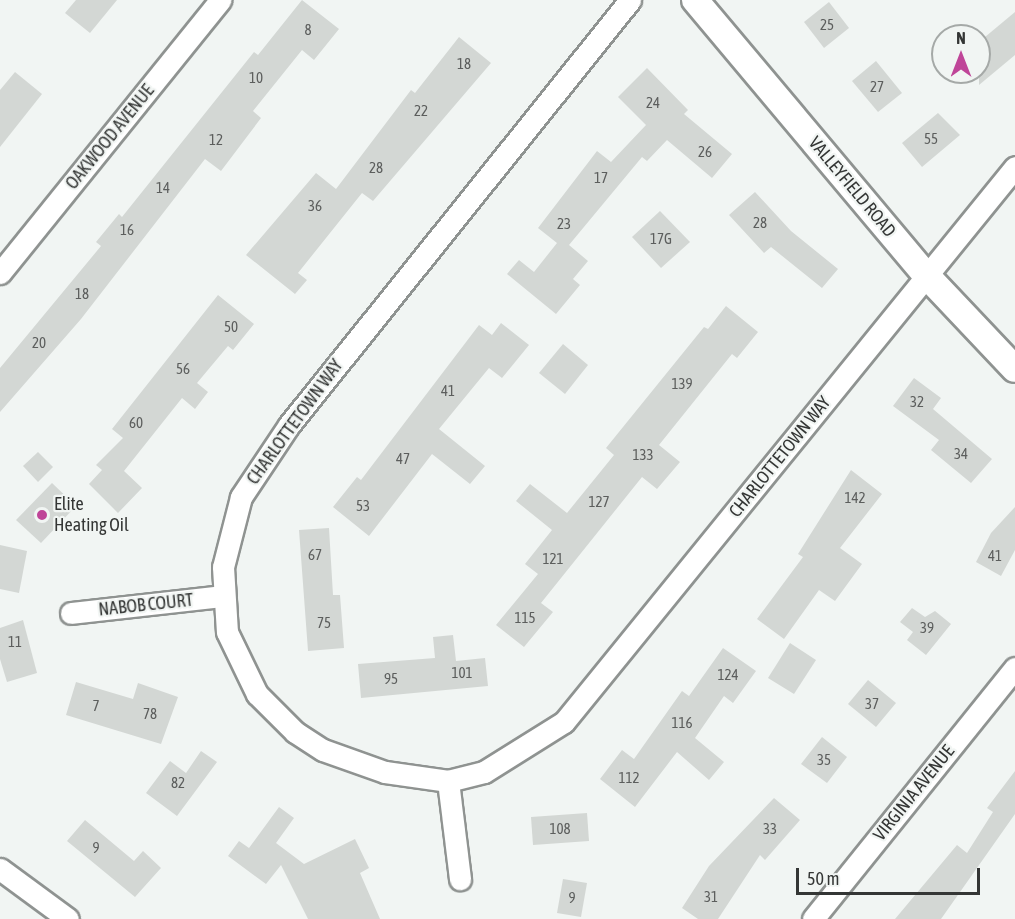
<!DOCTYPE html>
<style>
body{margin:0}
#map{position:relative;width:1015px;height:919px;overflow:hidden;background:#f1f5f3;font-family:"Asap Condensed",sans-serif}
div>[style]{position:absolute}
.building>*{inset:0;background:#d3d7d4}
.roads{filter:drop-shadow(2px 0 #8f9391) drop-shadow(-2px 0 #8f9391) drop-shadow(0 2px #8f9391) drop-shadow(0 -2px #8f9391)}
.minor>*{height:21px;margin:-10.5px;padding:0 10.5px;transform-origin:10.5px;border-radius:10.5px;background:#fff}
.tertiary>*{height:26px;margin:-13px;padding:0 13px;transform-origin:13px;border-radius:13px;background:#fff}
.dots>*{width:16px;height:16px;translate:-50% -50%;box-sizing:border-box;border:3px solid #f1f5f3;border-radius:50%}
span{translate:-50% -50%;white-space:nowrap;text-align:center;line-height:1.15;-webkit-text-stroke:4.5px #f1f5f3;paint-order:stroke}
.number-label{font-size:15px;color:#5c5e5d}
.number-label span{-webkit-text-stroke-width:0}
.street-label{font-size:18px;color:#343635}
.poi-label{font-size:18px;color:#343635}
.left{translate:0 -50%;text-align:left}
.north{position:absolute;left:931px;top:24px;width:60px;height:60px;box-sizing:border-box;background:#f1f5f3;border:2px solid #a5a9a7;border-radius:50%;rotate:0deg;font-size:16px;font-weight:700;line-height:24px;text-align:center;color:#343635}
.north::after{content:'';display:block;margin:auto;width:21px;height:27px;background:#bf4598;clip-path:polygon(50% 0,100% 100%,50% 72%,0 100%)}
.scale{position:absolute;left:796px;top:868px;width:184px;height:27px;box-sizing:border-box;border:3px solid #343635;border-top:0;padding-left:8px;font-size:18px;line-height:21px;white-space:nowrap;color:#343635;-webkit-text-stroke:4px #f1f5f3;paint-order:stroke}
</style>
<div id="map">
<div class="building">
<i style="clip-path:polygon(76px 0,117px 0,90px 33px,65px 13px)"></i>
<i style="clip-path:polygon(302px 0,339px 29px,314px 60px,302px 50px,253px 111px,261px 118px,221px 171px,205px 159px,81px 319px,0 412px,0 368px,101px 246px,96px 242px,119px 214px,122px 217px,254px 52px,258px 55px)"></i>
<i style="clip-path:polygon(829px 2px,849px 28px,824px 48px,804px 22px)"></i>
<i style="clip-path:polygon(1015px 12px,1015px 55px,979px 85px,979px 42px)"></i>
<i style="clip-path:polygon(459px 37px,491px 63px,373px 201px,362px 193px,298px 273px,307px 280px,295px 294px,246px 255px,316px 173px,336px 189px,411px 90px,415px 93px)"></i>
<i style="clip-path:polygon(876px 61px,902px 93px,878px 112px,852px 81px)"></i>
<i style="clip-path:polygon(647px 68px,688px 110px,684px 114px,732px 154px,712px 178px,667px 140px,647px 161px,642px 157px,569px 245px,588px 261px,573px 279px,580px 285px,556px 314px,507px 274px,519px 260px,534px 272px,557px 243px,538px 228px,597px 151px,611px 162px,646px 125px,618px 97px)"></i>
<i style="clip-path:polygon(15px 72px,42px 94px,0 147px,0 90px)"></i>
<i style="clip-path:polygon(938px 113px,960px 135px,922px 167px,902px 143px)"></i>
<i style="clip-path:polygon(755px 192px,791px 231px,838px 269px,822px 288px,771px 247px,764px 253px,729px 215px)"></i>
<i style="clip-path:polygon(660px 211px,690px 242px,661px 268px,632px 237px)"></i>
<i style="clip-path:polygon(218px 295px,254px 324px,233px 350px,228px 346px,197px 383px,208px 392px,195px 409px,182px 398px,124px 471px,142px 488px,118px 513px,89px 484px,102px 470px,96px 465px,123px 438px,112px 429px)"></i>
<i style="clip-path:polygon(726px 306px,758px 332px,737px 358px,732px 354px,659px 445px,680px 462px,657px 489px,642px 477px,541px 603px,553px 612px,524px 647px,496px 625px,538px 574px,525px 564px,552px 530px,516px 501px,530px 484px,567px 513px,614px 455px,606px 448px,704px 327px,708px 329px)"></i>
<i style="clip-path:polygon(501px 323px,529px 345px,502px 378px,489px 368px,439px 429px,485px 466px,470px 484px,432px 454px,369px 536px,333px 507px,357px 477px,361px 480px,479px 325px,492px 335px)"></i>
<i style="clip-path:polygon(563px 344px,588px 365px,565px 394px,539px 373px)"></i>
<i style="clip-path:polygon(914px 378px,941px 398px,933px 409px,992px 459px,971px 483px,931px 450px,939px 440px,893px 406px)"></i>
<i style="clip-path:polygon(38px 452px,53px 467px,38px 482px,23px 466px)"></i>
<i style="clip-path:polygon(851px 470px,882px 494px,840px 548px,862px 564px,835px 601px,819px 590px,784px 639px,757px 619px,803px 557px,798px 554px)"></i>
<i style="clip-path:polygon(52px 483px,76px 506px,41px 543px,16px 520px)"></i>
<i style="clip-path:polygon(1015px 507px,1015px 550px,1001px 576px,976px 562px,991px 533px)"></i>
<i style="clip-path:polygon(329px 528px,333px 595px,340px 595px,344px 648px,308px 651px,299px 530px)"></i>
<i style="clip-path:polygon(0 545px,27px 551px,19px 593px,0 589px)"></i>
<i style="clip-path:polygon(912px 608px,925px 617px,935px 611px,951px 624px,926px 655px,907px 640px,913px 632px,900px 622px)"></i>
<i style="clip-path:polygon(23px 620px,37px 673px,7px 682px,0 659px,0 628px)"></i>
<i style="clip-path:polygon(453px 635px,456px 661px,485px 658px,488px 686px,361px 698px,358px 664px,435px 658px,433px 637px)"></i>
<i style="clip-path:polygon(790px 643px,816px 660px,794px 694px,768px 678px)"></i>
<i style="clip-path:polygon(723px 648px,756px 671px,733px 703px,724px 696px,695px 738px,724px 762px,709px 780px,677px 752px,635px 807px,600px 779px,622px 750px,634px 759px,682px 691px,689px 696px)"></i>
<i style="clip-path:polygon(868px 680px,896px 703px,876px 727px,848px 704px)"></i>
<i style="clip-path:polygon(76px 682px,133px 699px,138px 683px,178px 697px,161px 744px,66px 715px)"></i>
<i style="clip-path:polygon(822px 737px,847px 757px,827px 783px,801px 764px)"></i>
<i style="clip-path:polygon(201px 751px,217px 762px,177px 816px,146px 793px,170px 761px,186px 773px)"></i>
<i style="clip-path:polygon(1015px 771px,1015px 814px,941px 919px,895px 919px,957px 845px,967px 853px,993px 812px,987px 808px)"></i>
<i style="clip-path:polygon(774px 798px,800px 820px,765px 860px,760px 855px,718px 919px,698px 919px,682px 908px,709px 866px)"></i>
<i style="clip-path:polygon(279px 807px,294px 818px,276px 843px,304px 864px,355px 839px,369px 868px,360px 873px,380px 919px,308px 919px,281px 865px,266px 884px,228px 856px,239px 841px,249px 848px)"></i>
<i style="clip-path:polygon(587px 813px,589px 841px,533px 845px,531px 817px)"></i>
<i style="clip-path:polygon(85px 820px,134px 861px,143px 851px,161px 868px,135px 897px,67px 841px)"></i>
<i style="clip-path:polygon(563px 879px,587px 883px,581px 917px,557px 913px)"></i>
</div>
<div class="roads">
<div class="minor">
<i style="left:630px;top:0;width:545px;rotate:128.74deg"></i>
<i style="left:289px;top:425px;width:87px;rotate:123.7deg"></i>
<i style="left:241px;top:497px;width:72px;rotate:104.4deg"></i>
<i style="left:223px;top:567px;width:65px;rotate:86.5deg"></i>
<i style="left:227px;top:632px;width:69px;rotate:64.2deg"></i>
<i style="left:257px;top:694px;width:54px;rotate:45deg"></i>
<i style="left:295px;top:732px;width:33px;rotate:33deg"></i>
<i style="left:323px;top:750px;width:66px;rotate:19.5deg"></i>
<i style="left:385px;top:772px;width:64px;rotate:8.1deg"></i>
<i style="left:448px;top:781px;width:37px;rotate:-14deg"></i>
<i style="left:484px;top:772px;width:94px;rotate:-32deg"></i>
<i style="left:564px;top:722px;width:715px;rotate:-50.9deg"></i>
<i style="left:0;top:273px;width:351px;rotate:-51.1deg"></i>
<i style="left:71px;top:613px;width:152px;rotate:-6.4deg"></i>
<i style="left:448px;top:781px;width:99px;rotate:83deg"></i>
<i style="left:0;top:869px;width:84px;rotate:36.3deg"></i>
<i style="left:813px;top:919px;width:322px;rotate:-51.2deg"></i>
</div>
<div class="tertiary">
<i style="left:695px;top:0;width:359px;rotate:50deg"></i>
<i style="left:926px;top:275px;width:129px;rotate:46.6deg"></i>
</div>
</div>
<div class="dots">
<i style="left:42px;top:515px;background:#bf4598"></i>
</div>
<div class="number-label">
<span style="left:827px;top:25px">25</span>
<span style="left:308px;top:30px">8</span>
<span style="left:464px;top:64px">18</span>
<span style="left:256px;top:78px">10</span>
<span style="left:877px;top:87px">27</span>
<span style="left:653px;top:103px">24</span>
<span style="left:421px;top:111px">22</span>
<span style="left:931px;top:139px">55</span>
<span style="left:216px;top:140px">12</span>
<span style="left:705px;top:152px">26</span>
<span style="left:376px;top:168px">28</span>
<span style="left:601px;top:178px">17</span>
<span style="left:163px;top:188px">14</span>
<span style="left:315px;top:206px">36</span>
<span style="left:760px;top:223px">28</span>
<span style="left:564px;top:224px">23</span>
<span style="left:127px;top:230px">16</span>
<span style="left:661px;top:239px">17G</span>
<span style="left:82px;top:294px">18</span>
<span style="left:231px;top:327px">50</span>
<span style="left:39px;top:343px">20</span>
<span style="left:183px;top:369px">56</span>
<span style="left:682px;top:384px">139</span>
<span style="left:448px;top:391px">41</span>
<span style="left:917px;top:402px">32</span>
<span style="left:136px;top:423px">60</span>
<span style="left:961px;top:454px">34</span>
<span style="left:643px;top:455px">133</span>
<span style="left:403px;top:459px">47</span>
<span style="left:855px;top:498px">142</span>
<span style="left:599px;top:502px">127</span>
<span style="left:363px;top:506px">53</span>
<span style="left:315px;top:555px">67</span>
<span style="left:995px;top:556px">41</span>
<span style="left:553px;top:559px">121</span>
<span style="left:525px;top:618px">115</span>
<span style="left:324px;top:623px">75</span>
<span style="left:927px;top:628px">39</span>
<span style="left:15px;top:642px">11</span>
<span style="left:462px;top:673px">101</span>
<span style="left:728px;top:675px">124</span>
<span style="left:391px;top:679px">95</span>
<span style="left:872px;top:704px">37</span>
<span style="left:96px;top:706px">7</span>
<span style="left:150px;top:714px">78</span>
<span style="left:682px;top:723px">116</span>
<span style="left:824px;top:760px">35</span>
<span style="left:629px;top:778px">112</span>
<span style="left:178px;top:783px">82</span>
<span style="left:560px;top:829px">108</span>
<span style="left:770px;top:829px">33</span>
<span style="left:96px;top:848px">9</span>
<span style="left:711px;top:897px">31</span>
<span style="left:572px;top:898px">9</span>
</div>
<div class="street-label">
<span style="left:110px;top:137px;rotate:-51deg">OAKWOOD AVENUE</span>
<span style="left:852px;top:187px;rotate:50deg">VALLEYFIELD ROAD</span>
<span style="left:295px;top:422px;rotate:-54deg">CHARLOTTETOWN WAY</span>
<span style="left:780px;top:457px;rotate:-51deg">CHARLOTTETOWN WAY</span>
<span style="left:146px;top:605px;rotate:-6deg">NABOB COURT</span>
<span style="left:914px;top:793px;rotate:-51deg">VIRGINIA AVENUE</span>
</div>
<div class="poi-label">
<span class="left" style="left:54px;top:515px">Elite<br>Heating Oil</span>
</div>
<div class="north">N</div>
<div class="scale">50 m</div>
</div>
